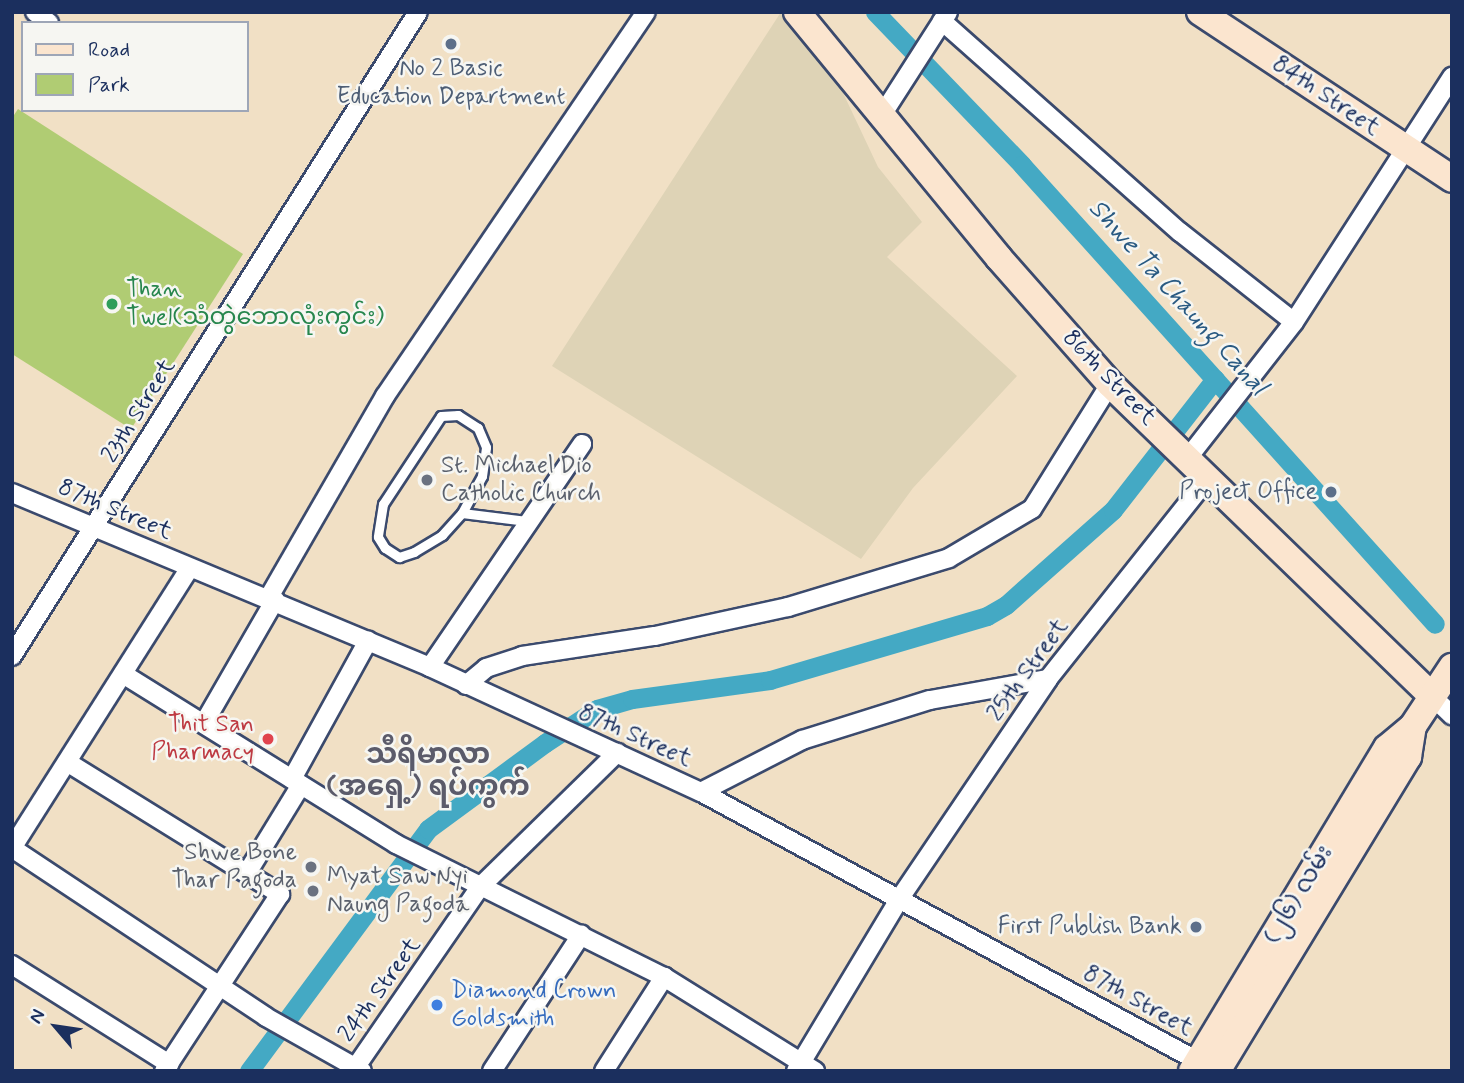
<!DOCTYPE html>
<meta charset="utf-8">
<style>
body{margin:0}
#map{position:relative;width:1464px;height:1083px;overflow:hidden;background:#f1e0c5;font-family:Mynerve,"Noto Sans Myanmar",sans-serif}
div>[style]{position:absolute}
.built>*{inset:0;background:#ded3b6}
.green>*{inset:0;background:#b0cc73}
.canal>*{height:19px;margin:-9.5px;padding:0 9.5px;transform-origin:9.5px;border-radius:9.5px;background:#44a9c4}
.roads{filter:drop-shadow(2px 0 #3b4a6d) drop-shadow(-2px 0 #3b4a6d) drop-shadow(0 2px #3b4a6d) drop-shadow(0 -2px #3b4a6d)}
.lane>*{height:9px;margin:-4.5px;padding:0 4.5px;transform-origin:4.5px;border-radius:4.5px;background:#fff}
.street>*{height:18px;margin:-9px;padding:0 9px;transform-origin:9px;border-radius:9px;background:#fff}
.secondary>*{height:26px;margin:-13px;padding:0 13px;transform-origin:13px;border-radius:13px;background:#fbe5cf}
.dots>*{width:19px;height:19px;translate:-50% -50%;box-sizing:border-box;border:4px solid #f6f6f2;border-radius:50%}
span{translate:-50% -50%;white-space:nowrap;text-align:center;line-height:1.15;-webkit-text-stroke:5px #f6f6f2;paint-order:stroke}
.service-label{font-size:24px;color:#4e5e75}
.right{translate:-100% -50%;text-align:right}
.street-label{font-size:24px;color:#1b2f5e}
.leisure-label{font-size:24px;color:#27864d}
.left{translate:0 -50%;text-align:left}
.worship-label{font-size:24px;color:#5b616d}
.health-label{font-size:24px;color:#be3a42}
.shop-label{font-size:24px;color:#366cbe}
.water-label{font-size:26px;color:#295a82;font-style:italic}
.quarter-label{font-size:28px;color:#5b5b6a;font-weight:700}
.frame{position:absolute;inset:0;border:14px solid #1b2f5e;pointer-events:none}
.legend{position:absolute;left:21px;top:21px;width:228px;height:91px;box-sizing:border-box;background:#f6f6f2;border:2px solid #9ea6b7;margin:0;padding:9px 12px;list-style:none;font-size:21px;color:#1b2f5e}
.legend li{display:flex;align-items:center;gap:14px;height:35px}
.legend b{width:35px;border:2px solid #9ea6b7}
.north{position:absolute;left:21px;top:992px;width:70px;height:70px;-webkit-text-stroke:5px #f6f6f2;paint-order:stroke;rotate:299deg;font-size:19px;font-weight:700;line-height:28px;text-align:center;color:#1b2f5e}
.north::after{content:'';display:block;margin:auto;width:24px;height:32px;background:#1b2f5e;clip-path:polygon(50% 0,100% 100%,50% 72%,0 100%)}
</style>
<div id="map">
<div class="built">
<i style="clip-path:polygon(781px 12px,790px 12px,819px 42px,878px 167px,922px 222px,887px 257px,1017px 376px,913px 488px,861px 559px,552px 366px)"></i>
</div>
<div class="green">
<i style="clip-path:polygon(18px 109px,243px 254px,131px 429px,12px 354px,12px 118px)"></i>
</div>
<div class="canal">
<i style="left:875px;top:12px;width:212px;rotate:46.1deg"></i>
<i style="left:1022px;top:165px;width:617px;rotate:48.02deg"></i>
<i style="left:249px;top:1071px;width:301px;rotate:-53.5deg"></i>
<i style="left:428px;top:829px;width:145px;rotate:-36.3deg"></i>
<i style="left:545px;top:743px;width:62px;rotate:-33.2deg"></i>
<i style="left:597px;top:709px;width:36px;rotate:-16deg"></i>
<i style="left:632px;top:699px;width:139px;rotate:-7.8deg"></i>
<i style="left:770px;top:680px;width:226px;rotate:-16.4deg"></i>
<i style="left:987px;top:616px;width:22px;rotate:-30deg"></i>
<i style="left:1006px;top:605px;width:143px;rotate:-41.6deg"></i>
<i style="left:1113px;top:510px;width:166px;rotate:-52.1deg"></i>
</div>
<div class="roads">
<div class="lane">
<i style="left:462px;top:513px;width:42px;rotate:-61.6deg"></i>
<i style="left:482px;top:476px;width:29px;rotate:-82deg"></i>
<i style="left:486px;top:447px;width:21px;rotate:-113deg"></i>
<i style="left:478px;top:428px;width:24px;rotate:-147deg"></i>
<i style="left:458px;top:415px;width:17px;rotate:177deg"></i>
<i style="left:441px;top:416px;width:105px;rotate:123.4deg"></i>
<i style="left:383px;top:504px;width:33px;rotate:99deg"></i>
<i style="left:378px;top:537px;width:13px;rotate:58deg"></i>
<i style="left:385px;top:548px;width:17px;rotate:33deg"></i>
<i style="left:399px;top:557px;width:16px;rotate:-18deg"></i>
<i style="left:414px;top:552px;width:33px;rotate:-31deg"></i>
<i style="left:442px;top:535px;width:30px;rotate:-48deg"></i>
<i style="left:462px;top:513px;width:65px;rotate:7deg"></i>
</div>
<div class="street">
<i style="left:35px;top:12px;width:18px;rotate:38deg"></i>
<i style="left:942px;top:21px;width:318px;rotate:41.6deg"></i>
<i style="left:1180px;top:232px;width:145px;rotate:38.3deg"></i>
<i style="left:882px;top:115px;width:122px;rotate:-57.3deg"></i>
<i style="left:1187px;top:459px;width:174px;rotate:-52deg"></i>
<i style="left:1294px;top:322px;width:292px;rotate:-57.2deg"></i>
<i style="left:12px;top:493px;width:453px;rotate:22.6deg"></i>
<i style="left:430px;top:667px;width:298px;rotate:24.8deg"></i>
<i style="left:701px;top:792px;width:575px;rotate:28.44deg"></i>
<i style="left:269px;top:597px;width:232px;rotate:-60deg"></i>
<i style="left:385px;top:396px;width:464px;rotate:-55.8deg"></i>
<i style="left:12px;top:656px;width:761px;rotate:-57.77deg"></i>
<i style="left:430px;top:667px;width:270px;rotate:-55.7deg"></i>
<i style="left:123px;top:674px;width:322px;rotate:31.9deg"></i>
<i style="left:396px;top:844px;width:299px;rotate:26.4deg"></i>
<i style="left:664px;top:977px;width:178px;rotate:31.9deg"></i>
<i style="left:466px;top:685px;width:26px;rotate:-40deg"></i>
<i style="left:486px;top:668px;width:38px;rotate:-18deg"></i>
<i style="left:522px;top:656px;width:134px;rotate:-8.6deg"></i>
<i style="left:655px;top:636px;width:136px;rotate:-12.3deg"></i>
<i style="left:788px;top:607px;width:168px;rotate:-16.9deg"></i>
<i style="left:949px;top:558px;width:96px;rotate:-30.6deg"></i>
<i style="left:1032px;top:509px;width:147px;rotate:-58deg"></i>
<i style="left:1432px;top:696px;width:28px;rotate:44deg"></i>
<i style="left:204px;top:723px;width:142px;rotate:-60deg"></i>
<i style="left:67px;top:762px;width:251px;rotate:31.8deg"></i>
<i style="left:280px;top:894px;width:212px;rotate:123.2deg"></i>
<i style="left:292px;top:779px;width:158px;rotate:-61.2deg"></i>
<i style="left:701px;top:792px;width:114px;rotate:-27.2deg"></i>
<i style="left:802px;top:740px;width:134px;rotate:-17.4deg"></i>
<i style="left:930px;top:700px;width:120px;rotate:-10.1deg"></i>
<i style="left:12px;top:848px;width:305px;rotate:33.6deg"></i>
<i style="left:266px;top:1017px;width:110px;rotate:29.4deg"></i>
<i style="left:12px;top:848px;width:330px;rotate:-57.6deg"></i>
<i style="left:247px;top:873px;width:103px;rotate:-58.5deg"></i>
<i style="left:12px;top:965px;width:186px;rotate:32.2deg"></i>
<i style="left:353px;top:1071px;width:224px;rotate:-55.4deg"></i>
<i style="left:480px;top:887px;width:192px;rotate:-44.4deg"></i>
<i style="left:492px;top:1071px;width:163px;rotate:-56.8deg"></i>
<i style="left:604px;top:1071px;width:112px;rotate:-57.4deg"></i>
<i style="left:796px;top:1071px;width:202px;rotate:-59deg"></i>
<i style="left:900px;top:898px;width:264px;rotate:-55.9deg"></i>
<i style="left:1048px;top:679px;width:256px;rotate:-51.5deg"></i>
</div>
<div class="secondary">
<i style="left:797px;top:12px;width:318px;rotate:50.6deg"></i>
<i style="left:999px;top:258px;width:168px;rotate:48.6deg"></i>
<i style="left:1110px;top:384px;width:448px;rotate:44.1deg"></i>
<i style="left:1200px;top:12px;width:302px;rotate:33.5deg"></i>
<i style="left:1192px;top:1071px;width:377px;rotate:-58.9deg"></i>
<i style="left:1387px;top:748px;width:34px;rotate:-40deg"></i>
<i style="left:1413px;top:726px;width:71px;rotate:-56.5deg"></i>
<i style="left:1217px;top:1071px;width:368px;rotate:-58.7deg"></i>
<i style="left:1408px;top:757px;width:31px;rotate:-81deg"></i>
</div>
</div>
<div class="dots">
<i style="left:451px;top:44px;background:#5c6f8a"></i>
<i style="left:112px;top:304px;background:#2e9e5b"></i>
<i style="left:427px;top:480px;background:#6b7280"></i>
<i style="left:1331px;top:492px;background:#5c6f8a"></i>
<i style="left:268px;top:739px;background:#e0444e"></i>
<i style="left:311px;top:867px;background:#6b7280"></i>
<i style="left:313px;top:891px;background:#6b7280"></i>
<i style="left:1196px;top:927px;background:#5c6f8a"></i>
<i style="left:437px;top:1005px;background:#3f7fe0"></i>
</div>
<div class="service-label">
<span style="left:451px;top:83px">No 2 Basic<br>Education Department</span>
<span class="right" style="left:1317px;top:492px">Project Office</span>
<span class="right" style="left:1182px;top:927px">First Publish Bank</span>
</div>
<div class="street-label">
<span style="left:1326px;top:96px;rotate:34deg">84th Street</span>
<span style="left:1109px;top:378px;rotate:46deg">86th Street</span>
<span style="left:139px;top:411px;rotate:-58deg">23th Street</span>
<span style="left:115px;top:510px;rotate:23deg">87th Street</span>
<span style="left:1028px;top:670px;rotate:-54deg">25th Street</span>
<span style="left:635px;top:736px;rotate:24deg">87th Street</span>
<span style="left:1299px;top:895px;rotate:-59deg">(၂၆) လမ်း</span>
<span style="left:380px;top:990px;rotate:-54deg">24th Street</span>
<span style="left:1138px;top:1001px;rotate:29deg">87th Street</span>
</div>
<div class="leisure-label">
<span class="left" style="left:126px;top:304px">Than<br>Twel(သံတွဲဘောလုံးကွင်း)</span>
</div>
<div class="worship-label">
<span class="left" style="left:441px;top:480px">St. Michael Dio<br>Catholic Church</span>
<span class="right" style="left:297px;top:867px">Shwe Bone<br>Thar Pagoda</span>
<span class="left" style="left:327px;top:891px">Myat Saw Nyi<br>Naung Pagoda</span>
</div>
<div class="health-label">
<span class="right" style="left:254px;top:739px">Thit San<br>Pharmacy</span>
</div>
<div class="shop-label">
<span class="left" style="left:451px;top:1005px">Diamond Crown<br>Goldsmith</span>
</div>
<div class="water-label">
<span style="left:1177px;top:298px;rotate:48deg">Shwe Ta Chaung Canal</span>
</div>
<div class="quarter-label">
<span style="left:428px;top:772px">သီရိမာလာ<br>(အရှေ့) ရပ်ကွက်</span>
</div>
<div class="frame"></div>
<ul class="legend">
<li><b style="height:9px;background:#fbe5cf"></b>Road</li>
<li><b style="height:19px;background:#b0cc73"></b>Park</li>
</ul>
<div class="north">N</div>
</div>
